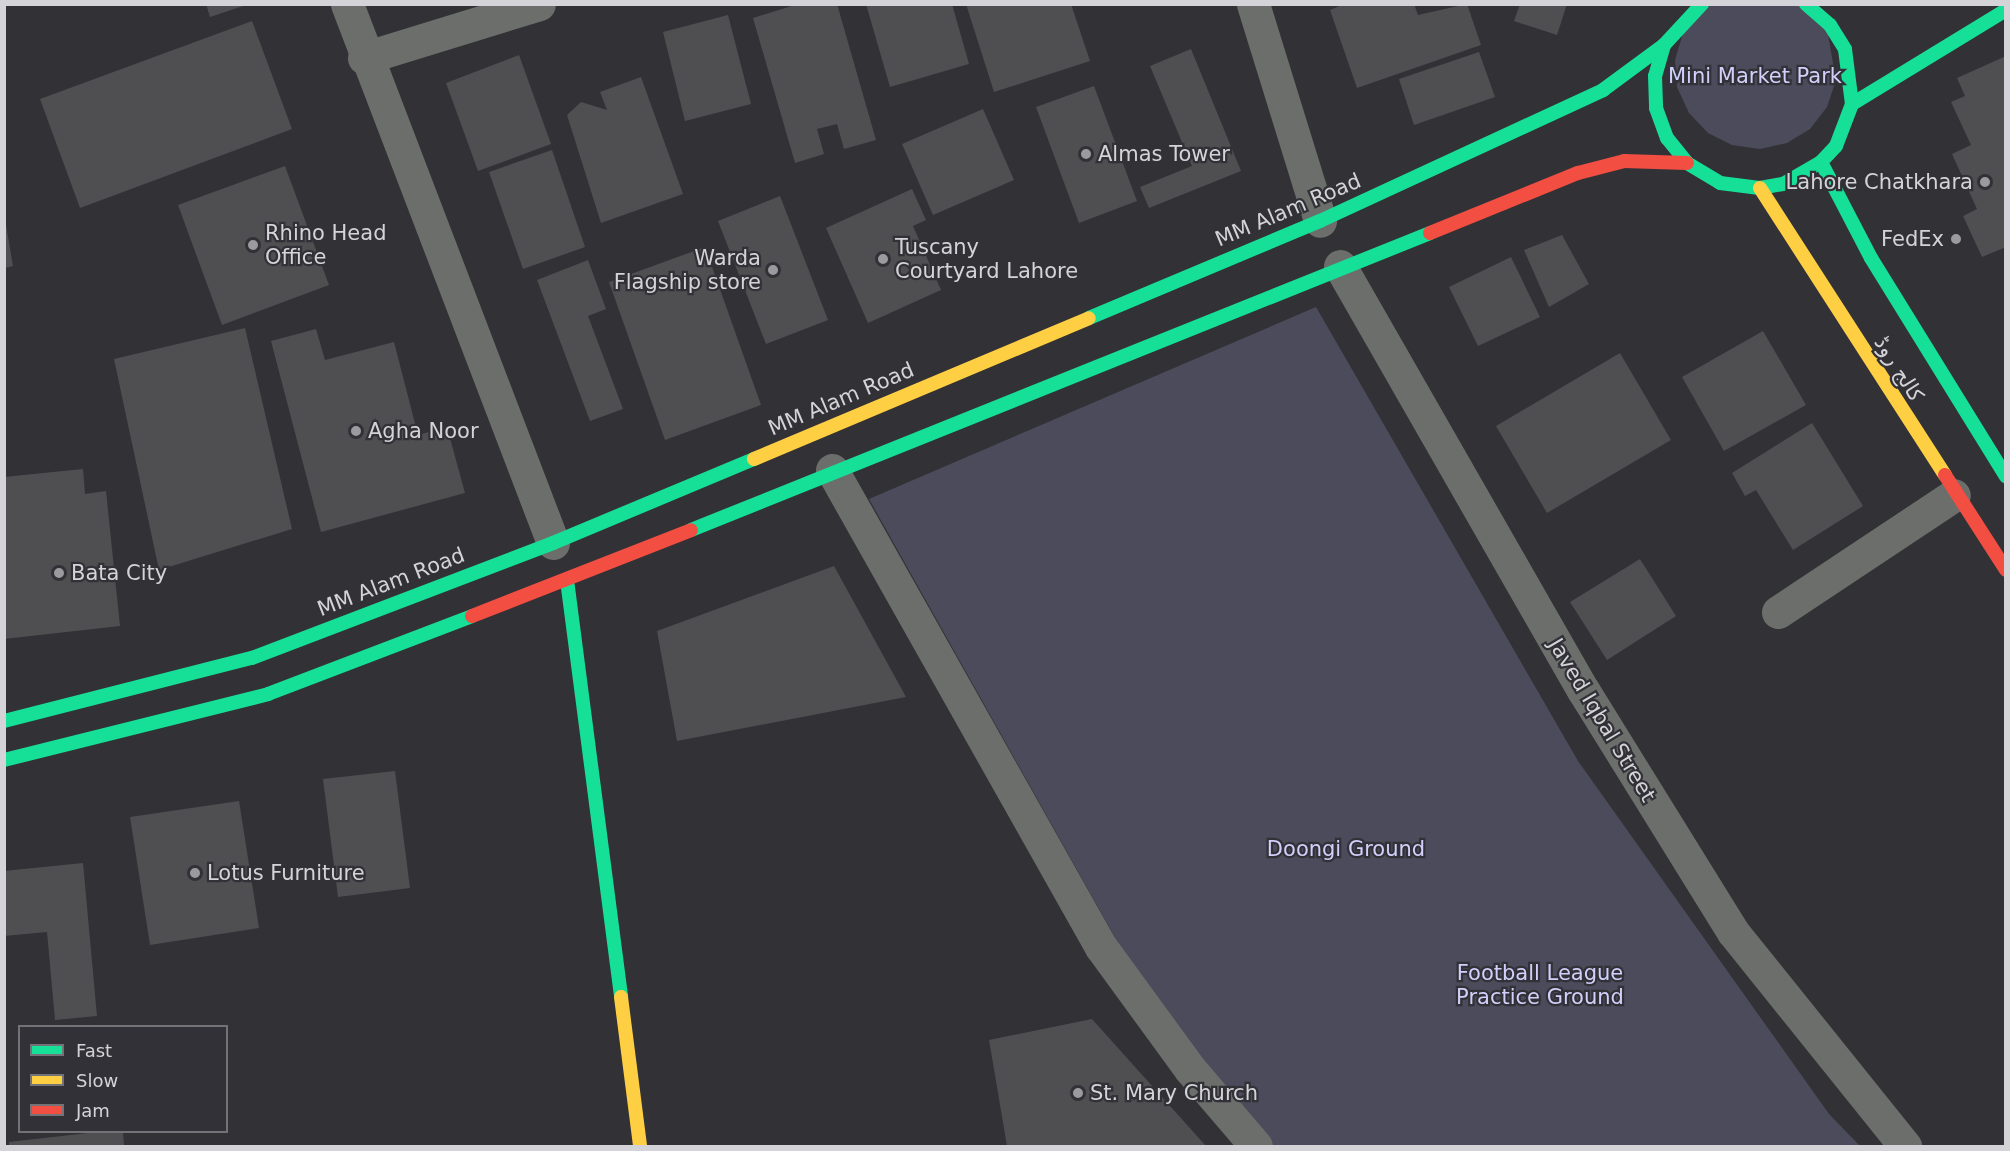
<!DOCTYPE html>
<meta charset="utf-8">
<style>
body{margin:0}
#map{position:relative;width:2010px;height:1151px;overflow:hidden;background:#323236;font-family:"DejaVu Sans","Noto Sans Arabic",sans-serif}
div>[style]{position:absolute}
.green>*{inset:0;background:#4c4b5b}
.building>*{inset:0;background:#4f4f52}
.street>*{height:33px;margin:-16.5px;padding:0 16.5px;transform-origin:16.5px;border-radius:16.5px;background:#6b6e6a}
.fast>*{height:14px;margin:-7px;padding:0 7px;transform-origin:7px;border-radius:7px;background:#16e098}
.slow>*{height:14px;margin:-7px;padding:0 7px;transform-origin:7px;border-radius:7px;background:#ffcf43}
.jam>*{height:14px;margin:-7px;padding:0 7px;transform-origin:7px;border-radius:7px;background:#f24e42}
.dots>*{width:16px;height:16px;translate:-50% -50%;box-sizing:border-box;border:3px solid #313137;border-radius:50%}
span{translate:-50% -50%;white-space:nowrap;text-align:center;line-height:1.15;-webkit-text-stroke:4.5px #313137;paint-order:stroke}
.park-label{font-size:21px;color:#d1d0fb}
.poi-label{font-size:21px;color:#d4d4d8}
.left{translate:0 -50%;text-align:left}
.right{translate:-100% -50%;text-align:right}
.street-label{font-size:21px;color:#d4d4d8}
.frame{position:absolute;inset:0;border:6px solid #d4d4d8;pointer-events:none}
.legend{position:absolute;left:18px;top:1025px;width:210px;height:108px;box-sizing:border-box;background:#313137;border:2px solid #727277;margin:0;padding:8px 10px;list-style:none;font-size:18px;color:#d4d4d8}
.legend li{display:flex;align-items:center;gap:12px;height:30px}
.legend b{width:30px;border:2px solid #727277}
</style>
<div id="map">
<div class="green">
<i style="clip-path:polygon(1707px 5px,1805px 5px,1827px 29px,1836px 80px,1827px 107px,1810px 129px,1787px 143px,1760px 149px,1732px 145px,1708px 133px,1689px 113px,1677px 87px,1675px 60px,1683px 33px)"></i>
<i style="clip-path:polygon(1316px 307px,1578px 761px,1829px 1114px,1860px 1146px,1266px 1146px,1149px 998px,869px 499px)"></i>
</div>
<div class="building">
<i style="clip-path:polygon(206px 4px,246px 4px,246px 5px,210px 17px)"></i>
<i style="clip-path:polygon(798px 4px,837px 4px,876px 140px,844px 149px,837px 124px,817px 129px,824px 154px,795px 163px,753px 18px)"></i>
<i style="clip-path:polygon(866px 4px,952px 4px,969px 64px,890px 87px)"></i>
<i style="clip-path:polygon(966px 4px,1071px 4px,1090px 61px,994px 92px)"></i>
<i style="clip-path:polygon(1344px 4px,1414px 4px,1418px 15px,1467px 4px,1481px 45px,1357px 88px,1330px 10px)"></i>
<i style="clip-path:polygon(1520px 4px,1567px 4px,1557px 35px,1514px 21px)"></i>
<i style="clip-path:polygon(728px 15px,751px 104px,685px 121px,663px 32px)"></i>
<i style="clip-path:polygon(252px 21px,292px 129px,80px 208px,40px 99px)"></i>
<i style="clip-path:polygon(1191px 49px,1241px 171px,1149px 208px,1140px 187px,1192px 166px,1150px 66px)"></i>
<i style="clip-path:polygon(1479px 52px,1495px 97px,1414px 125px,1399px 79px)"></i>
<i style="clip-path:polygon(519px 55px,551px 144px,478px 171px,446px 83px)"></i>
<i style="clip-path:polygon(2006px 56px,2006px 247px,1982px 257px,1963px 216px,1977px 209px,1952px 154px,1971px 145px,1951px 102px,1965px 96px,1957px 78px)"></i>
<i style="clip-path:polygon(641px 77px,683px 194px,601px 223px,567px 115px,581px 102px,607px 110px,600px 92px)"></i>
<i style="clip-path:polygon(1094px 86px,1137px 201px,1079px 223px,1036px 107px)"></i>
<i style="clip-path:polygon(983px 109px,1014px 180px,933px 215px,902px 144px)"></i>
<i style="clip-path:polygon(552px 150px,585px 247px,523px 269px,489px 172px)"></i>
<i style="clip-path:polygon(285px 166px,329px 285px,222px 325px,178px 205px)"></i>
<i style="clip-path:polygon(912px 189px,926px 220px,913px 226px,941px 290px,868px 323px,826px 228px)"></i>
<i style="clip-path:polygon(780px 196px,828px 320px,766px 344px,718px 221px)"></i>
<i style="clip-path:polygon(5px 219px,13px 266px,5px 268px)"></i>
<i style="clip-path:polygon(1562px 235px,1589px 284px,1549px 307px,1524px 250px)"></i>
<i style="clip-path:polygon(705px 247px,761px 405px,665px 440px,609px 282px)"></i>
<i style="clip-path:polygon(1511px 257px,1540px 317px,1478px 346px,1449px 287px)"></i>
<i style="clip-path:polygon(588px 260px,606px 309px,588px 316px,623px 409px,590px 421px,537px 280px)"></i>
<i style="clip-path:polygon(245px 328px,292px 529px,159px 570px,114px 359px)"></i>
<i style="clip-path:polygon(316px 329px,325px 360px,394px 342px,418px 435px,447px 427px,465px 493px,321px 532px,271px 341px)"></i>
<i style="clip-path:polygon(1763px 331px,1806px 405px,1724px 451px,1682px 377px)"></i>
<i style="clip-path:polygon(1620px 353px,1671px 440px,1547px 513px,1496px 426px)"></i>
<i style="clip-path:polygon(1812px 423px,1863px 506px,1793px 550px,1756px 490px,1745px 496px,1732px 473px)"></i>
<i style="clip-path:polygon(83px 469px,85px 494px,106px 491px,120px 626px,4px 639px,4px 477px)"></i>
<i style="clip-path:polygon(1640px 559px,1676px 616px,1607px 660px,1570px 602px)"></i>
<i style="clip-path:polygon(834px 566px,906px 697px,677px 741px,657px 631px)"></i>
<i style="clip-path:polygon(395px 771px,410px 888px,338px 897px,323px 779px)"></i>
<i style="clip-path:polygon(239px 801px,259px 928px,150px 945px,130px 817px)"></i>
<i style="clip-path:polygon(83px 863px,97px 1016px,55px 1020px,47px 932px,4px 936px,4px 871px)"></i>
<i style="clip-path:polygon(1092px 1019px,1206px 1146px,1007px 1146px,989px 1040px)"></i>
<i style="clip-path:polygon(97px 1132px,123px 1132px,124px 1146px,9px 1146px,9px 1142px)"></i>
</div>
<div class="street">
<i style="left:347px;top:4px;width:577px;rotate:69.08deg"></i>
<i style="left:1253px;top:4px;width:227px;rotate:72.8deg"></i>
<i style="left:364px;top:58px;width:183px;rotate:-17.1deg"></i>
<i style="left:1340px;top:266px;width:489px;rotate:60.2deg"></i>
<i style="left:1583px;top:690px;width:285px;rotate:58.2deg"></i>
<i style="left:1733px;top:932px;width:275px;rotate:51.2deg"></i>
<i style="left:832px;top:470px;width:548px;rotate:60.58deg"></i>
<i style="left:1101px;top:947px;width:151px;rotate:53.9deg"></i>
<i style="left:1190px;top:1069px;width:101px;rotate:49.4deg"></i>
<i style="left:1778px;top:612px;width:211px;rotate:-33.6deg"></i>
</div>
<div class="fast">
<i style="left:1702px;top:4px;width:56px;rotate:132.8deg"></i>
<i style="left:1664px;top:45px;width:32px;rotate:106deg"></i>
<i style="left:1655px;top:76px;width:32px;rotate:88deg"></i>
<i style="left:1656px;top:108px;width:32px;rotate:70deg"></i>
<i style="left:1667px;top:138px;width:32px;rotate:51deg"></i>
<i style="left:1687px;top:163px;width:39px;rotate:31deg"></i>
<i style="left:1720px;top:183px;width:40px;rotate:7.1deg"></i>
<i style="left:1760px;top:188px;width:23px;rotate:-10deg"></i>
<i style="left:1783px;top:184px;width:44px;rotate:-30.1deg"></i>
<i style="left:1821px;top:162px;width:22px;rotate:-47deg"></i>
<i style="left:1836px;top:146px;width:45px;rotate:-69.1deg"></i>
<i style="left:1852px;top:104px;width:55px;rotate:-97.3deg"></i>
<i style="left:1845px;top:49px;width:28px;rotate:-122deg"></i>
<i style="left:1830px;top:25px;width:32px;rotate:-139deg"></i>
<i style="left:1852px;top:104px;width:180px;rotate:-31.4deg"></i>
<i style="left:1821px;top:162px;width:108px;rotate:62.5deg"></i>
<i style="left:1871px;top:258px;width:257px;rotate:58.3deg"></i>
<i style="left:1089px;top:318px;width:251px;rotate:-22.8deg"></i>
<i style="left:1320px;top:221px;width:312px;rotate:-24.8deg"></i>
<i style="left:1603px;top:90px;width:76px;rotate:-36.4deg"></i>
<i style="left:691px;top:530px;width:796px;rotate:-21.89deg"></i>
<i style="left:567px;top:580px;width:420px;rotate:82.6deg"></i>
<i style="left:4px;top:721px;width:256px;rotate:-14.3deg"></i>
<i style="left:252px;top:658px;width:322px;rotate:-20.9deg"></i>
<i style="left:553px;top:543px;width:218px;rotate:-22.7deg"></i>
<i style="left:4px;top:760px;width:272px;rotate:-14deg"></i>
<i style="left:268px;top:694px;width:218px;rotate:-20.9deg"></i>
</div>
<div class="slow">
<i style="left:1760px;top:188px;width:341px;rotate:57.2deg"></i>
<i style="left:754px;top:459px;width:363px;rotate:-22.8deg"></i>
<i style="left:621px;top:997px;width:150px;rotate:82.7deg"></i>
</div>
<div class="jam">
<i style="left:1430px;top:233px;width:160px;rotate:-22.1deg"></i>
<i style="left:1578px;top:173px;width:48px;rotate:-14.6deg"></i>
<i style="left:1624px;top:161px;width:63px;rotate:1.8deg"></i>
<i style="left:1945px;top:475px;width:113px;rotate:57.3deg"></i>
<i style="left:472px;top:616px;width:235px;rotate:-21.4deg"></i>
</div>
<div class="dots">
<i style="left:1086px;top:154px;background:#9b9b9f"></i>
<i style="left:1985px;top:182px;background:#9b9b9f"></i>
<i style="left:1956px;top:239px;background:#9b9b9f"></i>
<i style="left:253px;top:245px;background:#9b9b9f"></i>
<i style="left:883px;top:259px;background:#9b9b9f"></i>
<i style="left:773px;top:270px;background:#9b9b9f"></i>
<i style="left:356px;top:431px;background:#9b9b9f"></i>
<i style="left:59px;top:573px;background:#9b9b9f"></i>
<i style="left:195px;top:873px;background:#9b9b9f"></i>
<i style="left:1078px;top:1093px;background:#9b9b9f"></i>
</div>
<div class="park-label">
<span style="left:1755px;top:76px">Mini Market Park</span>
<span style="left:1346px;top:849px">Doongi Ground</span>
<span style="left:1540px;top:985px">Football League<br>Practice Ground</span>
</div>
<div class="poi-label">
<span class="left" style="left:1098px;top:154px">Almas Tower</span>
<span class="right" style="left:1973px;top:182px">Lahore Chatkhara</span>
<span class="left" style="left:265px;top:245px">Rhino Head<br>Office</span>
<span class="right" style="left:1944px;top:239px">FedEx</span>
<span class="left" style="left:895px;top:259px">Tuscany<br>Courtyard Lahore</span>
<span class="right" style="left:761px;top:270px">Warda<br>Flagship store</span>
<span class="left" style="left:368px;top:431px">Agha Noor</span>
<span class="left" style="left:71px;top:573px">Bata City</span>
<span class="left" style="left:207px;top:873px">Lotus Furniture</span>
<span class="left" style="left:1090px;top:1093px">St. Mary Church</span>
</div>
<div class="street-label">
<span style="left:1288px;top:210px;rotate:-23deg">MM Alam Road</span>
<span style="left:1899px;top:369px;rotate:58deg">کالج روڈ</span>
<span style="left:841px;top:399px;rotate:-23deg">MM Alam Road</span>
<span style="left:391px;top:582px;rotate:-21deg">MM Alam Road</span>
<span style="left:1602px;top:720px;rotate:59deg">Javed Iqbal Street</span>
</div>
<div class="frame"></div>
<ul class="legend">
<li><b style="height:8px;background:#16e098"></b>Fast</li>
<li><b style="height:8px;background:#ffcf43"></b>Slow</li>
<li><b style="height:8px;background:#f24e42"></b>Jam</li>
</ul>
</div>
